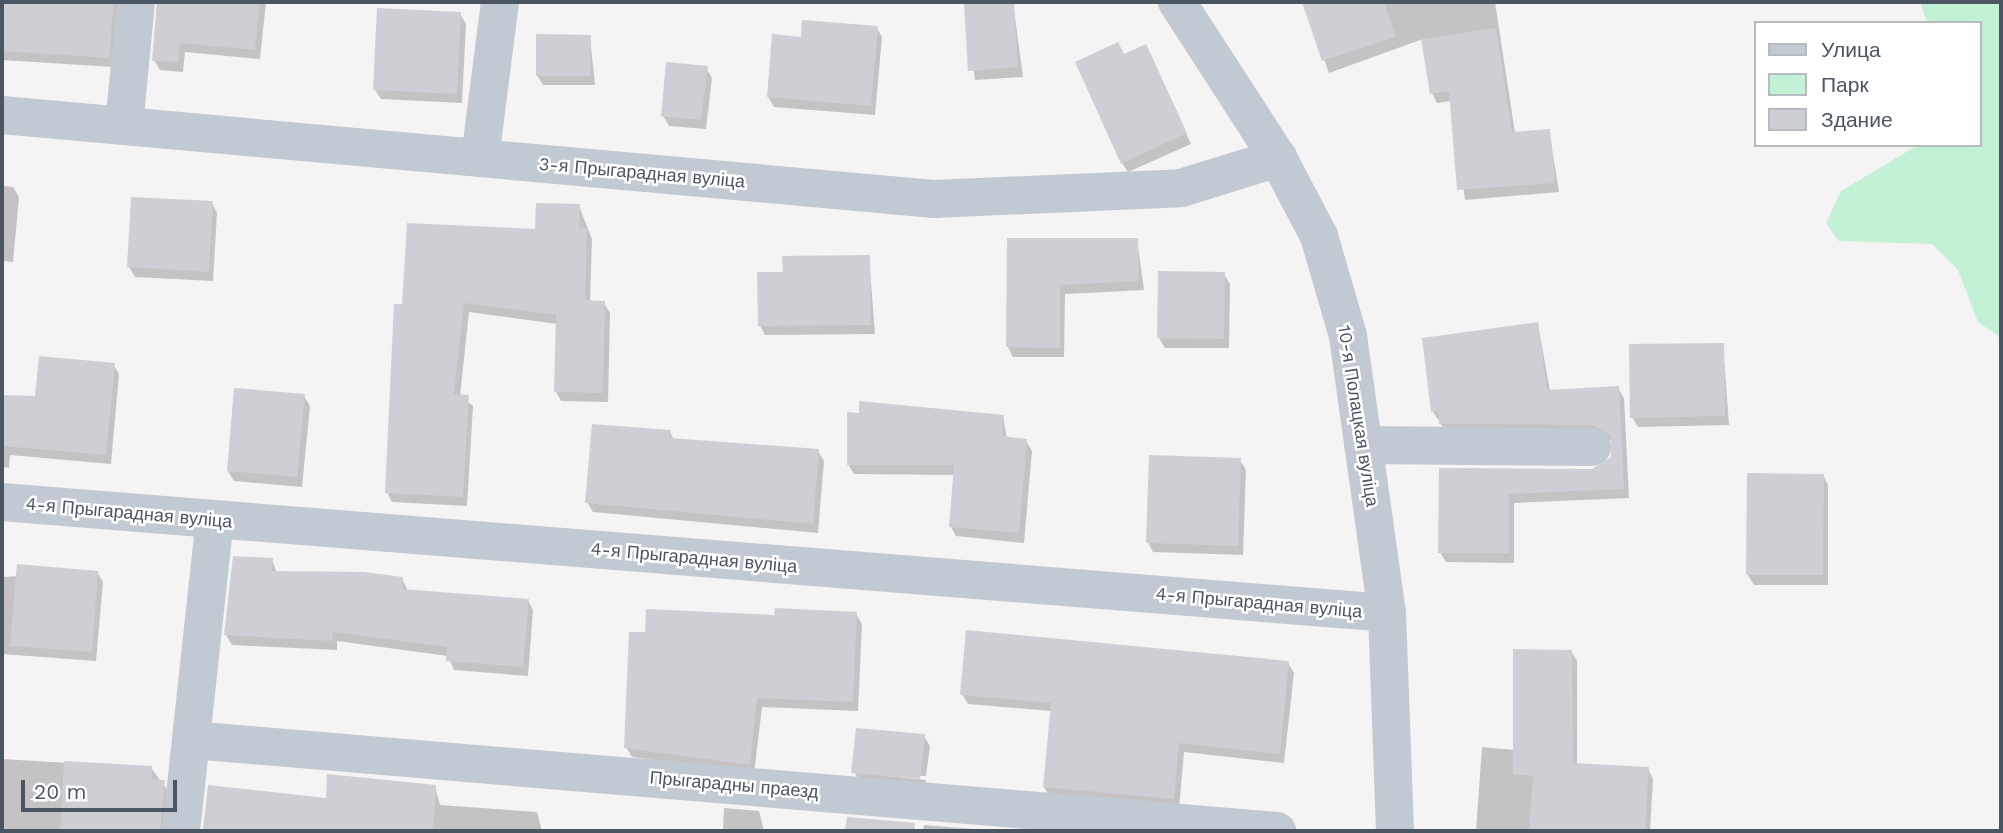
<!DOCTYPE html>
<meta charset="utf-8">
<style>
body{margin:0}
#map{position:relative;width:2003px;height:833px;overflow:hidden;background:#f5f3f3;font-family:"Work Sans",sans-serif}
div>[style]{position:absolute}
.green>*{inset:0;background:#c3f1d5}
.shadow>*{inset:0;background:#0003}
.building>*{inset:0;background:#cdcfd5}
.minor>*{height:38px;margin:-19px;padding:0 19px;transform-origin:19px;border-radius:19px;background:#c1cad2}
span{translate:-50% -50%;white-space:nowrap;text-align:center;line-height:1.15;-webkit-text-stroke:5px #fff;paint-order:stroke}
.street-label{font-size:18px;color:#4a5661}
.frame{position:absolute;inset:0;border:4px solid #4a5661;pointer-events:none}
.legend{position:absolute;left:1754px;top:21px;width:228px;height:126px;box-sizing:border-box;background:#fff;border:2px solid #b7bbc0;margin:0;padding:9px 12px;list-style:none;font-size:21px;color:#4a5661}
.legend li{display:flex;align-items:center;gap:14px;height:35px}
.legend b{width:35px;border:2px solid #b7bbc0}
.scale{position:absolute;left:21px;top:780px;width:156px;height:32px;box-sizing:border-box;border:4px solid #4a5661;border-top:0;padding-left:9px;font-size:21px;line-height:24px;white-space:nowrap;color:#4a5661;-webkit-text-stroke:5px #fff;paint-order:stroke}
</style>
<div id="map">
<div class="green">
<i style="clip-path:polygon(1920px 2px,2001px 2px,2001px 338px,1978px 322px,1958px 270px,1932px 244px,1839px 241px,1826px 223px,1841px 191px,1918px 145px,1980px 145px,1980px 23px,1927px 23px)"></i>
</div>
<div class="shadow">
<i style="clip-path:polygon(2px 2px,125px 2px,113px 67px,2px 60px)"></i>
<i style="clip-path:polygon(157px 2px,266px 2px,260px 59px,185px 52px,183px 72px,160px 70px,154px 60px)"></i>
<i style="clip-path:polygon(1013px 2px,1023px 77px,975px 80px,965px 5px)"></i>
<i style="clip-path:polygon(1304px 2px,1495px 2px,1515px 133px,1549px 130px,1559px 192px,1465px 200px,1452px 101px,1437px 103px,1432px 93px,1423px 39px,1329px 73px)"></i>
<i style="clip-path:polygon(460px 14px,466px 24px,462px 103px,381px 99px,375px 90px)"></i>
<i style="clip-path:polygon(877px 28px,882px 37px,875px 115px,774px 107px,768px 97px,802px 39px)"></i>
<i style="clip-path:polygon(590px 37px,595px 85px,543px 85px,537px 75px)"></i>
<i style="clip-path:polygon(1151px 55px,1191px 144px,1128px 172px,1122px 163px,1124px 56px)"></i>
<i style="clip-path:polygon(706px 68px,712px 78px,706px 129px,669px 126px,663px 116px)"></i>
<i style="clip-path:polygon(2px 186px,13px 187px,19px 197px,13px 262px,2px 261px)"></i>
<i style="clip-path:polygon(212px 203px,217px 213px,213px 281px,135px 277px,129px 267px)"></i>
<i style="clip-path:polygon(579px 206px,592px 239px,590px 302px,604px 303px,610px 313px,608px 402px,561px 401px,556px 392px,557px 324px,469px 312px,460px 396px,473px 406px,467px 506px,392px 502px,387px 492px,404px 306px)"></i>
<i style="clip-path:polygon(1009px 240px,1137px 240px,1144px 290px,1065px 294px,1064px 357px,1013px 357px,1008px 347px)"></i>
<i style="clip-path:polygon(869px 257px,875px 334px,765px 335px,760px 325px,784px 274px)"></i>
<i style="clip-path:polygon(1224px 274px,1230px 284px,1229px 348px,1165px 348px,1159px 338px)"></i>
<i style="clip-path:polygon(1538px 324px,1550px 391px,1618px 388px,1624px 398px,1629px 498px,1514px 503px,1514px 563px,1446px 562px,1440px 552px,1441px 469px,1592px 471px,1612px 460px,1615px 443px,1600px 435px,1447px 433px,1433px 412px)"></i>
<i style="clip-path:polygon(1723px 344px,1729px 425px,1638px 427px,1632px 417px)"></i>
<i style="clip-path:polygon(113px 364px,119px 374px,111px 464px,10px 455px,9px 468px,2px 467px,2px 397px,37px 398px)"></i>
<i style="clip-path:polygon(304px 396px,310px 406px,302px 487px,234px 481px,228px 471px)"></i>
<i style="clip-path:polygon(860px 414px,1003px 416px,1007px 439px,1026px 441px,1032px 451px,1024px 543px,956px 536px,951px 527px,955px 475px,854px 474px,848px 464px)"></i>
<i style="clip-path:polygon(670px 432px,674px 440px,818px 451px,824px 461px,818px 533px,593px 512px,587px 502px)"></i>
<i style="clip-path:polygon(1240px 460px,1246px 470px,1243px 555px,1153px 552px,1148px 542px)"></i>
<i style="clip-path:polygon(1823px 475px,1828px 485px,1828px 585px,1754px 585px,1748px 575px)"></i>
<i style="clip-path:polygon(272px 560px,277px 573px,402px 579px,408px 591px,528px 600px,533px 610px,528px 676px,454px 670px,448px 656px,337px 641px,337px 650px,232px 645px,226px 635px)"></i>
<i style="clip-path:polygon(97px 572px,103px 582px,96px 661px,2px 654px,2px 577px)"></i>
<i style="clip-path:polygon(856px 614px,862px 624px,858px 711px,762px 707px,754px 774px,632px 757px,626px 747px,647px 634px)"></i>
<i style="clip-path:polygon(1571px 651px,1577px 661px,1577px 765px,1648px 769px,1653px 779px,1650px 831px,1476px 831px,1482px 747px,1515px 750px)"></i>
<i style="clip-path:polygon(1288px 663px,1294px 673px,1284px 763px,1184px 752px,1179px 809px,1050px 797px,1044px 787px,1051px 711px,968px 704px,962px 694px)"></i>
<i style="clip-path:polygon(924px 736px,930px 746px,926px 776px,857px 773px,926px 780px,925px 787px,859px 780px,853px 770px)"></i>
<i style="clip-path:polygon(2px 759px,151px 768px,169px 792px,167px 831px,2px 831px)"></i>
<i style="clip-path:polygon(329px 776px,435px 787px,440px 805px,537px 812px,542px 831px,325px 831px)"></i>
<i style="clip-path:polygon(209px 787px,302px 807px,299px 831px,203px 831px)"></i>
<i style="clip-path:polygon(724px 808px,759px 811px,764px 831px,723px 831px)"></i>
<i style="clip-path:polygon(924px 825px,997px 831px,923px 831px)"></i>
</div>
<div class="building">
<i style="clip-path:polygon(2px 2px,114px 2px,109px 58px,2px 51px)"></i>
<i style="clip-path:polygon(157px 2px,260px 2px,255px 50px,180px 43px,178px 62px,152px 61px)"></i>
<i style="clip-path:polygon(1014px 2px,1018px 67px,968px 71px,964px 3px)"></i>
<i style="clip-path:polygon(1302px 2px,1384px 2px,1396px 37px,1322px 61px)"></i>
<i style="clip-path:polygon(377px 8px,461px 12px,457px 94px,373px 90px)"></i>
<i style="clip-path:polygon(802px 20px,878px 26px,871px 106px,767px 97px,772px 34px,801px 37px)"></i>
<i style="clip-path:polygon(1496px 28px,1512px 132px,1550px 129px,1555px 183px,1457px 190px,1449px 91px,1430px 94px,1421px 39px)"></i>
<i style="clip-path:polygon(536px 34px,591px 35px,590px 76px,536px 76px)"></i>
<i style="clip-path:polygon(1118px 42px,1124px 54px,1146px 44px,1187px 133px,1121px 164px,1075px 62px)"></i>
<i style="clip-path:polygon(666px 62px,708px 66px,701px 120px,661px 116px)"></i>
<i style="clip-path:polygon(131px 197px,213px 201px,209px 272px,127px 267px)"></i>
<i style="clip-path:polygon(536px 203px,580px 204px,579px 227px,587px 228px,585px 300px,605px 301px,603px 393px,554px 392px,556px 315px,464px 303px,454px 394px,469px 395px,463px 497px,385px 493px,394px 304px,402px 304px,407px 223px,535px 229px)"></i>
<i style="clip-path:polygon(1007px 238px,1138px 238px,1139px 281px,1060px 285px,1060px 348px,1006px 347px)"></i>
<i style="clip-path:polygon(870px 255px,871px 325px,758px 326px,757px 272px,783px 272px,782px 256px)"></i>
<i style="clip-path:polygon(1158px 271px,1225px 272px,1224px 339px,1157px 338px)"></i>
<i style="clip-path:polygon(1538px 322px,1547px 390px,1619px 386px,1624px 489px,1509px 494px,1509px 553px,1438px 553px,1439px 468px,1592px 469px,1611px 457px,1611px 436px,1593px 425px,1439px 424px,1439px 411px,1431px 412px,1422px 338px)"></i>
<i style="clip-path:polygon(1724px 343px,1725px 416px,1630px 418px,1629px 344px)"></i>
<i style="clip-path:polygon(39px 356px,115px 363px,106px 455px,2px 446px,2px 395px,35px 396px)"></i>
<i style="clip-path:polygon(234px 388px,305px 394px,297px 477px,227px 471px)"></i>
<i style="clip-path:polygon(859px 401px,1004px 415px,1002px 436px,1027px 439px,1019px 533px,949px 527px,954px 465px,847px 465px,847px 412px,859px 413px)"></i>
<i style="clip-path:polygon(592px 424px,671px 430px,670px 438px,819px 449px,813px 524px,585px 503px)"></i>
<i style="clip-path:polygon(1149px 455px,1241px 458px,1238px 546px,1146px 543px)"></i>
<i style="clip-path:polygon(1747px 473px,1824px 474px,1823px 575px,1746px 575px)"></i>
<i style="clip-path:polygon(233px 556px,273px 558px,272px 571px,364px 572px,403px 577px,402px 589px,529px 599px,523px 667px,446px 661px,447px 647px,333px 632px,332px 641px,224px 635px)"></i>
<i style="clip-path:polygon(17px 564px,98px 571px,92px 652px,10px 646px)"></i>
<i style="clip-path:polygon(775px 608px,857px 612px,853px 702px,757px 698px,750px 765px,624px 748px,629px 632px,645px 632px,646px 609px,774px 615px)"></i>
<i style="clip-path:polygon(966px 630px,1289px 661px,1280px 754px,1179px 743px,1174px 799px,1043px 787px,1051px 703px,960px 695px)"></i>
<i style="clip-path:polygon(1513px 649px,1572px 650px,1573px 763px,1649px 767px,1645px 831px,1529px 831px,1533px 776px,1513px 774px)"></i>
<i style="clip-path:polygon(856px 728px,925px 734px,920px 779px,851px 773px)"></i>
<i style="clip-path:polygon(64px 761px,152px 766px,152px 779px,165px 780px,160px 831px,60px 831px)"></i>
<i style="clip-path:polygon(327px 774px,436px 785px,433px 831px,203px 831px,208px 785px,326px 798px)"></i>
<i style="clip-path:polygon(847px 817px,915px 823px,914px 831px,845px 831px)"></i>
</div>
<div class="minor">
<i style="left:1177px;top:2px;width:186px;rotate:57.1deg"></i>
<i style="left:1278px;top:158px;width:88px;rotate:62.3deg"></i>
<i style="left:1319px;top:236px;width:104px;rotate:73.8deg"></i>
<i style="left:1348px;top:336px;width:280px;rotate:82deg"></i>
<i style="left:1387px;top:613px;width:218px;rotate:87.9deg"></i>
<i style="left:2px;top:115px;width:936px;rotate:5.15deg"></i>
<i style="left:934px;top:199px;width:247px;rotate:-2.5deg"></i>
<i style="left:1181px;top:188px;width:102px;rotate:-17.2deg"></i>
<i style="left:124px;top:126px;width:125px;rotate:-84.5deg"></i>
<i style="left:480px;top:158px;width:157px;rotate:-82.7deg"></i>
<i style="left:1363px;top:445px;width:229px;rotate:0.5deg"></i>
<i style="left:2px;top:502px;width:1389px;rotate:4.58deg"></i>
<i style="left:191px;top:740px;width:1090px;rotate:4.79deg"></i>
<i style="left:181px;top:831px;width:313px;rotate:-83.8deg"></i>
</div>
<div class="street-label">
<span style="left:642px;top:173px;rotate:5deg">3-я Прыгарадная вуліца</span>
<span style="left:1358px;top:416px;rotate:81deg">10-я Полацкая вуліца</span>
<span style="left:129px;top:513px;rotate:5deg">4-я Прыгарадная вуліца</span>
<span style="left:694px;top:558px;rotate:5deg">4-я Прыгарадная вуліца</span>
<span style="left:1259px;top:603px;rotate:5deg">4-я Прыгарадная вуліца</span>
<span style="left:734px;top:785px;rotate:5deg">Прыгарадны праезд</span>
</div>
<div class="frame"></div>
<ul class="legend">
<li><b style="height:9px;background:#c1cad2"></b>Улица</li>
<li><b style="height:19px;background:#c3f1d5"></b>Парк</li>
<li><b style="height:19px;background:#cdcfd5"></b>Здание</li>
</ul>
<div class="scale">20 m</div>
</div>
